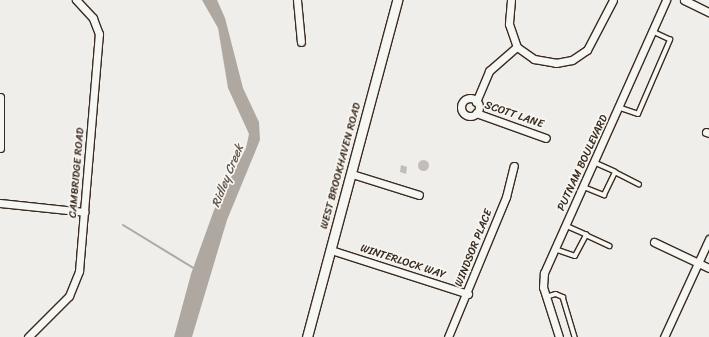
<!DOCTYPE html>
<style>
body{margin:0}
#map{position:relative;width:709px;height:337px;overflow:hidden;background:#efeeea;font-family:Sriracha,sans-serif}
div>[style]{position:absolute}
.water>*{inset:0;background:#afa8a1}
.stream>*{height:2px;margin:-1px;padding:0 1px;transform-origin:1px;border-radius:1px;background:#afa8a1}
.building>*{inset:0;background:#c2bdb7}
.round{border-radius:50%}
.roads{filter:drop-shadow(1px 0 #3b2a1e) drop-shadow(-1px 0 #3b2a1e) drop-shadow(0 1px #3b2a1e) drop-shadow(0 -1px #3b2a1e)}
.service>*{height:3.5px;margin:-1.75px;padding:0 1.75px;transform-origin:1.75px;border-radius:1.75px;background:#f6f6f2}
.minor>*{height:7px;margin:-3.5px;padding:0 3.5px;transform-origin:3.5px;border-radius:3.5px;background:#f6f6f2}
.minor>.ring{margin:-3.5px;padding:0;box-sizing:content-box;background:none;border:7px solid #f6f6f2;border-radius:50%}
.tertiary>*{height:9px;margin:-4.5px;padding:0 4.5px;transform-origin:4.5px;border-radius:4.5px;background:#f6f6f2}
span{translate:-50% -50%;white-space:nowrap;text-align:center;line-height:1.15;-webkit-text-stroke:3.5px #f6f6f2;paint-order:stroke}
.street-label{font-size:11px;color:#3b2a1e}
.water-label{font-size:12px;color:#64564c;font-style:italic}
</style>
<div id="map">
<div class="water">
<i style="clip-path:polygon(202px 0,217px 0,225px 18px,243px 88px,259px 122px,260px 140px,227px 220px,192px 337px,174px 337px,191px 274px,214px 210px,246px 148px,249px 134px,228px 88px,218px 28px)"></i>
</div>
<div class="stream">
<i style="left:123px;top:225px;width:84px;rotate:31.4deg"></i>
</div>
<div class="building">
<i class="round" style="left:417.5px;top:159.5px;width:11px;height:11px"></i>
<i style="clip-path:polygon(401px 165px,407px 167px,406px 174px,400px 172px)"></i>
</div>
<div class="roads">
<div class="service">
<i style="left:621px;top:108px;width:18px;rotate:19deg"></i>
<i style="left:638px;top:114px;width:81px;rotate:-66.6deg"></i>
<i style="left:670px;top:40px;width:19px;rotate:-155deg"></i>
<i style="left:615px;top:172px;width:27px;rotate:27deg"></i>
<i style="left:584px;top:187px;width:22px;rotate:22deg"></i>
<i style="left:604px;top:195px;width:25px;rotate:-64deg"></i>
<i style="left:615px;top:172px;width:22px;rotate:-156deg"></i>
<i style="left:586px;top:235px;width:26px;rotate:25deg"></i>
<i style="left:555px;top:249px;width:21px;rotate:19deg"></i>
<i style="left:575px;top:256px;width:24px;rotate:-62deg"></i>
<i style="left:586px;top:235px;width:22px;rotate:-156deg"></i>
<i style="left:546px;top:297px;width:10px;rotate:-17deg"></i>
<i style="left:556px;top:294px;width:8px;rotate:23deg"></i>
<i style="left:563px;top:297px;width:42px;rotate:73.3deg"></i>
</div>
<div class="minor">
<i style="left:297px;top:0;width:42px;rotate:84.6deg"></i>
<i style="left:511px;top:0;width:24px;rotate:95deg"></i>
<i style="left:509px;top:24px;width:24px;rotate:71deg"></i>
<i style="left:517px;top:47px;width:21px;rotate:35deg"></i>
<i style="left:534px;top:59px;width:22px;rotate:10deg"></i>
<i style="left:556px;top:63px;width:16px;rotate:-11deg"></i>
<i style="left:572px;top:60px;width:18px;rotate:-34deg"></i>
<i style="left:587px;top:50px;width:56px;rotate:-62.5deg"></i>
<i style="left:684px;top:0;width:28px;rotate:26deg"></i>
<i style="left:0;top:97px;width:51px;rotate:90deg"></i>
<i class="ring" style="left:461px;top:98px;width:11px;height:11px"></i>
<i style="left:476px;top:102px;width:34px;rotate:-67deg"></i>
<i style="left:489px;top:71px;width:37px;rotate:-41deg"></i>
<i style="left:476px;top:113px;width:74px;rotate:19.7deg"></i>
<i style="left:706px;top:132px;width:3px;rotate:18deg"></i>
<i style="left:352px;top:174px;width:70px;rotate:17.4deg"></i>
<i style="left:0;top:203px;width:85px;rotate:6deg"></i>
<i style="left:654px;top:242px;width:61px;rotate:25.3deg"></i>
<i style="left:331px;top:250px;width:144px;rotate:17.8deg"></i>
<i style="left:28px;top:337px;width:58px;rotate:-45deg"></i>
<i style="left:69px;top:296px;width:27px;rotate:-68deg"></i>
<i style="left:79px;top:271px;width:238px;rotate:-85.2deg"></i>
<i style="left:99px;top:34px;width:17px;rotate:-111deg"></i>
<i style="left:93px;top:18px;width:25px;rotate:-133deg"></i>
<i style="left:448px;top:337px;width:152px;rotate:-67.5deg"></i>
<i style="left:506px;top:197px;width:32px;rotate:-76deg"></i>
<i style="left:559px;top:337px;width:52px;rotate:-107.7deg"></i>
<i style="left:543px;top:287px;width:14px;rotate:-86deg"></i>
<i style="left:544px;top:273px;width:299px;rotate:-65.9deg"></i>
<i style="left:664px;top:337px;width:108px;rotate:-65.3deg"></i>
</div>
<div class="tertiary">
<i style="left:307px;top:337px;width:349px;rotate:-75deg"></i>
</div>
</div>
<div class="street-label">
<span style="left:514px;top:115px;rotate:19deg">SCOTT LANE</span>
<span style="left:583px;top:163px;rotate:-65deg">PUTNAM BOULEVARD</span>
<span style="left:341px;top:166px;rotate:-75deg">WEST BROOKHAVEN ROAD</span>
<span style="left:77px;top:173px;rotate:-85deg">CAMBRIDGE ROAD</span>
<span style="left:474px;top:248px;rotate:-68deg">WINDSOR PLACE</span>
<span style="left:403px;top:262px;rotate:18deg">WINTERLOCK WAY</span>
</div>
<div class="water-label">
<span style="left:228px;top:176px;rotate:-68deg">Ridley Creek</span>
</div>
</div>
